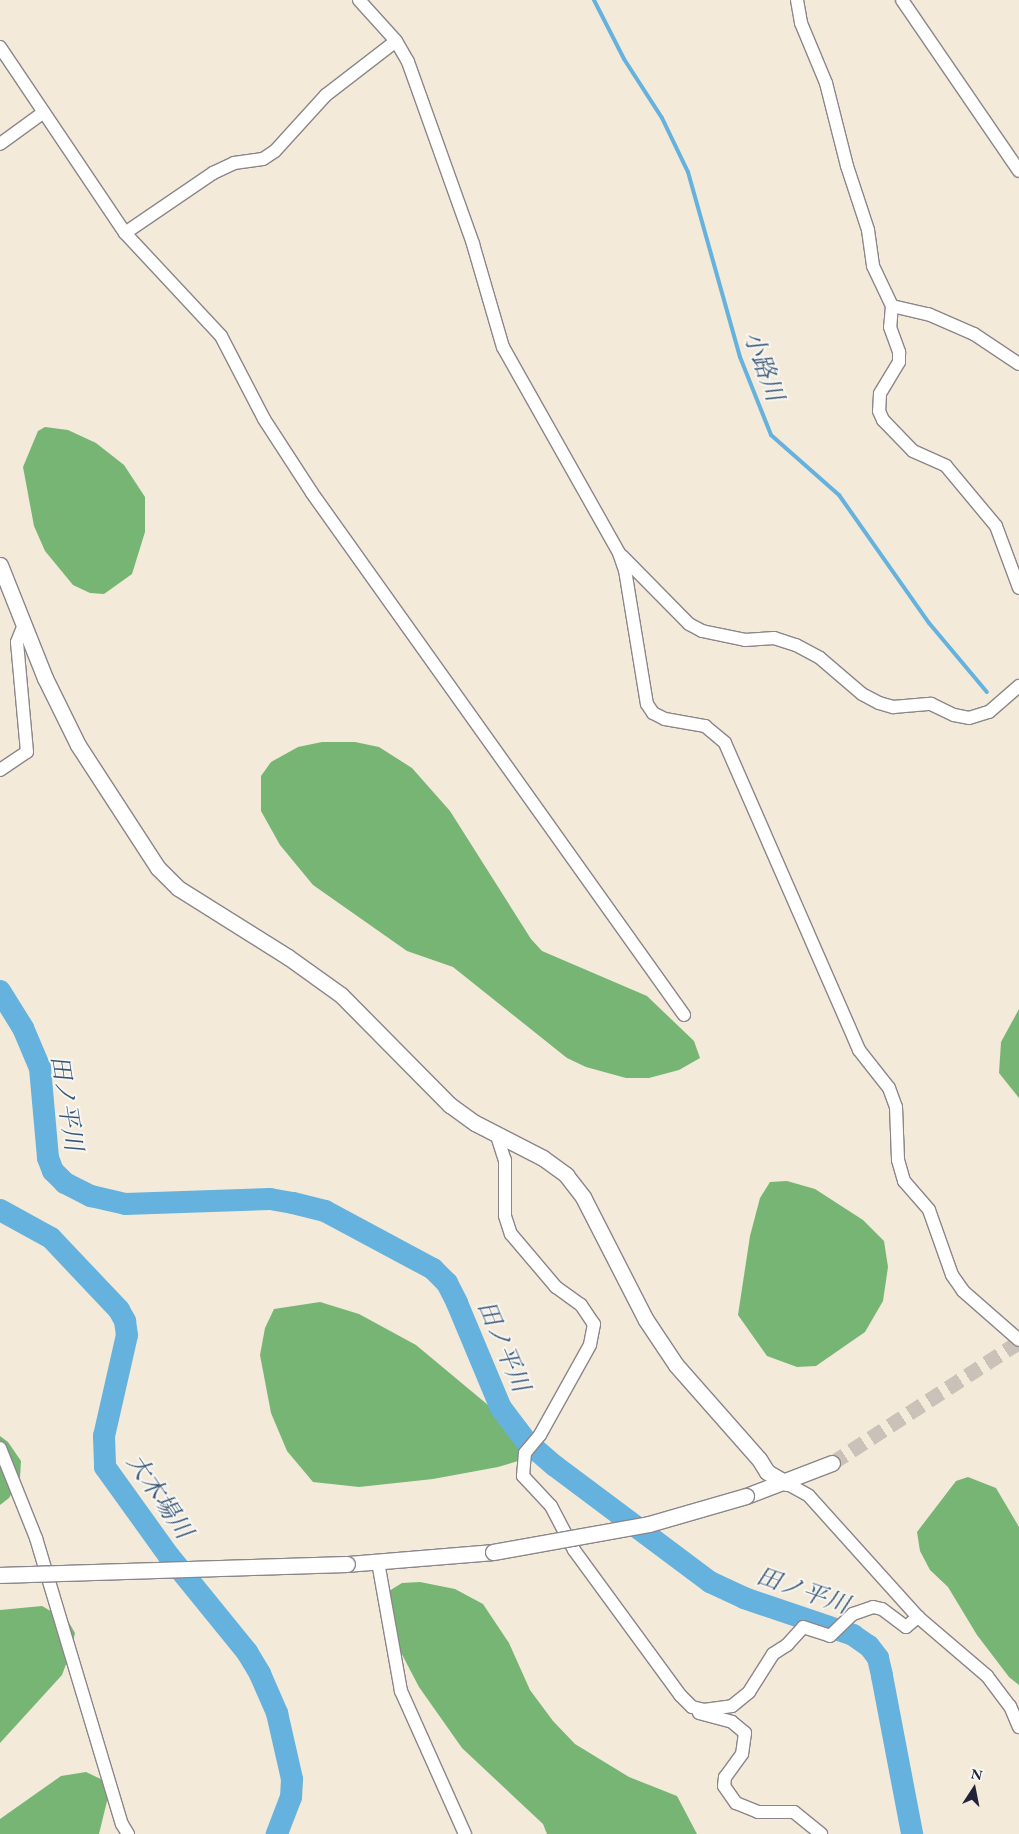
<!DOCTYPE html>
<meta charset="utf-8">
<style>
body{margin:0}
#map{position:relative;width:1019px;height:1834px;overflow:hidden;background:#f4ead9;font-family:"EB Garamond","Noto Serif JP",serif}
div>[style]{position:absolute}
.forest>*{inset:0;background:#77b575}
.stream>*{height:4px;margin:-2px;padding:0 2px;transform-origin:2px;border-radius:2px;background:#65b2de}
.river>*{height:22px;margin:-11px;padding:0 11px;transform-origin:11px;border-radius:11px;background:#65b2de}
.tertiary-tunnel>*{height:15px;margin-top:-7.5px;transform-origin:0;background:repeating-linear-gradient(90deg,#cac2b9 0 15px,transparent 0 23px)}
.roads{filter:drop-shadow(1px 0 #8b868a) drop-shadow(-1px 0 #8b868a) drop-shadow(0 1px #8b868a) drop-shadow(0 -1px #8b868a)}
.minor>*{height:12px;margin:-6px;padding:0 6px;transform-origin:6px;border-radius:6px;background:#fff}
.tertiary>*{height:15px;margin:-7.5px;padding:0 7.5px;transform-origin:7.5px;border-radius:7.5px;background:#fff}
.bridges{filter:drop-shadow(1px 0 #8b868a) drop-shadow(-1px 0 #8b868a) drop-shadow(0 1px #8b868a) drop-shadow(0 -1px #8b868a)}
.tertiary-bridge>*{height:15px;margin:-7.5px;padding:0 7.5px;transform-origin:7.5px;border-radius:7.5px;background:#fff}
span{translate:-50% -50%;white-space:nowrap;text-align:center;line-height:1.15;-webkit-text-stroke:4px #f6f6f2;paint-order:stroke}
.water-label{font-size:24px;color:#395474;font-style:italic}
.north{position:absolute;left:949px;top:1764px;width:50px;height:50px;-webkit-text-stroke:4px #f6f6f2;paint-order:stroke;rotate:11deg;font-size:14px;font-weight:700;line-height:20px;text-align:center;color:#22223b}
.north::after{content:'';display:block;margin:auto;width:18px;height:22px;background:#22223b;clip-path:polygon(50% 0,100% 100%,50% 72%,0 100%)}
</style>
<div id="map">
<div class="forest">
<i style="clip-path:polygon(45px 427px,68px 430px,96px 443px,124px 465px,145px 497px,145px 532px,132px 574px,104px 594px,90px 593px,73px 585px,45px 551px,34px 526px,23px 467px,38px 431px)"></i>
<i style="clip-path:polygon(322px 742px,355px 742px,379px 747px,412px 768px,450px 811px,531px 939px,542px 951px,647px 996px,694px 1041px,700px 1058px,679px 1070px,649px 1078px,626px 1078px,586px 1067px,567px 1058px,453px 967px,407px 951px,313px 885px,280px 845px,261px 811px,261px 776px,271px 762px,298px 747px)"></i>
<i style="clip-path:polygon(1019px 1009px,1019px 1098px,999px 1073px,1001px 1042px)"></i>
<i style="clip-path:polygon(787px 1181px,815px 1189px,863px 1220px,884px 1241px,888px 1267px,883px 1301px,865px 1332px,816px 1366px,797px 1367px,767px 1356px,738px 1315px,750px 1236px,760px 1198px,770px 1182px)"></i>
<i style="clip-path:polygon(320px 1302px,359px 1314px,416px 1345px,494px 1410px,520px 1438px,529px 1454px,518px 1461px,498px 1467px,433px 1479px,359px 1487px,313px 1482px,287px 1451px,271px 1413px,260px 1355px,265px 1328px,274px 1309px)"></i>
<i style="clip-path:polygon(0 1436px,8px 1442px,21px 1461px,20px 1478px,9px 1498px,0 1505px)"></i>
<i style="clip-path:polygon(968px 1477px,996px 1488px,1019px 1527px,1019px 1685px,1009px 1677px,977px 1635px,948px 1587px,930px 1570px,920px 1551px,917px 1532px,956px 1481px)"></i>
<i style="clip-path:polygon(420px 1582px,455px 1589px,483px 1604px,509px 1643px,530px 1690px,553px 1721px,575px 1744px,629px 1777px,677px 1796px,697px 1834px,547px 1834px,543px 1824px,462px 1748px,419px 1687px,385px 1622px,389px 1591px,402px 1583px)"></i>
<i style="clip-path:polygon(42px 1606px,68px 1621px,75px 1633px,71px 1651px,62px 1675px,0 1743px,0 1610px)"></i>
<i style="clip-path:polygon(86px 1772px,105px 1781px,108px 1797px,99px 1834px,0 1834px,0 1819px,61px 1776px)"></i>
</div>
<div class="stream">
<i style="left:594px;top:0;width:66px;rotate:63deg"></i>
<i style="left:624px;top:59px;width:70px;rotate:57.2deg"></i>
<i style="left:662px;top:118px;width:60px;rotate:64.3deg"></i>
<i style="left:688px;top:172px;width:192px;rotate:74.3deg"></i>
<i style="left:740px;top:357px;width:84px;rotate:68.3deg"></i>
<i style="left:771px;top:435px;width:91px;rotate:41.4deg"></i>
<i style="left:839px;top:495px;width:156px;rotate:54.9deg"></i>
<i style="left:929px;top:623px;width:90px;rotate:50deg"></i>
</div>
<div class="river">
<i style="left:0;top:991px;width:44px;rotate:58.1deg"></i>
<i style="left:23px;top:1028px;width:43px;rotate:67deg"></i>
<i style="left:40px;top:1068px;width:90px;rotate:84.9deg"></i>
<i style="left:48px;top:1158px;width:14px;rotate:69deg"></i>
<i style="left:53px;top:1171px;width:17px;rotate:45deg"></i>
<i style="left:65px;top:1183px;width:29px;rotate:27deg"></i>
<i style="left:91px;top:1196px;width:35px;rotate:13deg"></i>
<i style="left:125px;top:1204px;width:145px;rotate:-2deg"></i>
<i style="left:270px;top:1199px;width:23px;rotate:10deg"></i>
<i style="left:293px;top:1203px;width:33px;rotate:14deg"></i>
<i style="left:325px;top:1211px;width:123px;rotate:28.2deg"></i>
<i style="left:433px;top:1269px;width:20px;rotate:45deg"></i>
<i style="left:447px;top:1283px;width:22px;rotate:63deg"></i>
<i style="left:457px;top:1303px;width:114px;rotate:67.3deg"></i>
<i style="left:501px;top:1408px;width:41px;rotate:52.9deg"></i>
<i style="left:526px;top:1441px;width:38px;rotate:41deg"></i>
<i style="left:555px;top:1466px;width:194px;rotate:36.8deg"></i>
<i style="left:710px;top:1582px;width:38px;rotate:25deg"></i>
<i style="left:744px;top:1598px;width:115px;rotate:18.7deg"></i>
<i style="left:853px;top:1635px;width:19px;rotate:35deg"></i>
<i style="left:869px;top:1646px;width:15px;rotate:53deg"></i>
<i style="left:878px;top:1658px;width:18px;rotate:77deg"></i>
<i style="left:882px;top:1676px;width:161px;rotate:79.2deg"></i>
<i style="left:0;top:1210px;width:58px;rotate:28.8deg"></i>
<i style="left:51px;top:1238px;width:99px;rotate:46.6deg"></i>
<i style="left:119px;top:1310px;width:13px;rotate:61deg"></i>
<i style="left:125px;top:1321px;width:14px;rotate:82deg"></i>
<i style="left:127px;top:1335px;width:104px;rotate:102.8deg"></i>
<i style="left:104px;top:1436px;width:31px;rotate:88deg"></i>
<i style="left:105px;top:1467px;width:110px;rotate:54.3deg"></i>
<i style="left:169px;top:1556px;width:124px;rotate:50.9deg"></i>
<i style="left:247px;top:1652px;width:26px;rotate:59deg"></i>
<i style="left:260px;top:1674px;width:43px;rotate:66.4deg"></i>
<i style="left:277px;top:1713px;width:68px;rotate:77.2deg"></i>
<i style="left:292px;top:1779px;width:18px;rotate:93deg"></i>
<i style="left:291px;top:1797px;width:40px;rotate:111deg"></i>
</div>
<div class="tertiary-tunnel">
<i style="left:832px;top:1463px;width:223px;rotate:-32.9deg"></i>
</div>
<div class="roads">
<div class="minor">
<i style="left:359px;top:0;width:55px;rotate:47.9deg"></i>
<i style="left:396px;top:41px;width:24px;rotate:60deg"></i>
<i style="left:408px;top:62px;width:193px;rotate:70.3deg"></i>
<i style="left:473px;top:244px;width:107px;rotate:73.8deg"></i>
<i style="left:503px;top:347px;width:236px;rotate:60.6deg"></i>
<i style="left:619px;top:553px;width:18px;rotate:71deg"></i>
<i style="left:625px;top:570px;width:136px;rotate:80.7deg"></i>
<i style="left:647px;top:704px;width:11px;rotate:56deg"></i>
<i style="left:653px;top:713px;width:13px;rotate:27deg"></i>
<i style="left:665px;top:719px;width:41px;rotate:9.9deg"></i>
<i style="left:705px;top:726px;width:26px;rotate:40deg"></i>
<i style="left:725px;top:743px;width:335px;rotate:66.4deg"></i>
<i style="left:859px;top:1050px;width:48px;rotate:51.7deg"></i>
<i style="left:889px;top:1088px;width:20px;rotate:70deg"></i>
<i style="left:896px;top:1107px;width:53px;rotate:87.8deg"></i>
<i style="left:898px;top:1160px;width:22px;rotate:74deg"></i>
<i style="left:904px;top:1181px;width:38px;rotate:49deg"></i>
<i style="left:929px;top:1210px;width:69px;rotate:70.5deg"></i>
<i style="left:952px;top:1275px;width:19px;rotate:55deg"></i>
<i style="left:963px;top:1291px;width:74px;rotate:41.2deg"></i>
<i style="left:797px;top:0;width:23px;rotate:80deg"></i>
<i style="left:801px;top:23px;width:65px;rotate:67.4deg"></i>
<i style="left:826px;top:83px;width:86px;rotate:75.8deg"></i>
<i style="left:847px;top:166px;width:67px;rotate:71.8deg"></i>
<i style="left:868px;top:230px;width:36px;rotate:82deg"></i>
<i style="left:873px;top:266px;width:44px;rotate:64.6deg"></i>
<i style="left:892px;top:306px;width:21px;rotate:95deg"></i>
<i style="left:890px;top:327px;width:27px;rotate:70deg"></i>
<i style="left:899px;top:352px;width:10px;rotate:90deg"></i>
<i style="left:899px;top:362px;width:37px;rotate:121deg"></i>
<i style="left:880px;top:394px;width:17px;rotate:93deg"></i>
<i style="left:879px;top:411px;width:10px;rotate:66deg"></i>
<i style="left:883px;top:420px;width:43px;rotate:45.9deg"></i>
<i style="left:913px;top:451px;width:36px;rotate:24deg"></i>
<i style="left:946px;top:466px;width:78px;rotate:50.2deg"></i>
<i style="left:996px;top:526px;width:66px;rotate:69.6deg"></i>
<i style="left:902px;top:0;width:207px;rotate:55.6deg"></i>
<i style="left:0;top:47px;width:224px;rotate:56.1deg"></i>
<i style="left:125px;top:233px;width:141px;rotate:47deg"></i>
<i style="left:221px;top:336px;width:93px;rotate:62.6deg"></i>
<i style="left:264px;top:419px;width:88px;rotate:57deg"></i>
<i style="left:312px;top:493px;width:641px;rotate:54.52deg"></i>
<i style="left:0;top:144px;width:54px;rotate:-36deg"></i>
<i style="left:125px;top:233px;width:107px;rotate:-34.3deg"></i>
<i style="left:213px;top:173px;width:23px;rotate:-25deg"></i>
<i style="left:234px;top:163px;width:29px;rotate:-8deg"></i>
<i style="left:263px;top:159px;width:14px;rotate:-34deg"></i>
<i style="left:275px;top:151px;width:76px;rotate:-47.7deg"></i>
<i style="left:326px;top:95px;width:88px;rotate:-37.6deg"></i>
<i style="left:892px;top:306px;width:37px;rotate:13deg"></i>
<i style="left:928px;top:314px;width:50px;rotate:23.5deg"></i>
<i style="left:974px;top:334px;width:54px;rotate:33.7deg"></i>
<i style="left:622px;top:556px;width:95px;rotate:45.4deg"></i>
<i style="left:689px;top:624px;width:15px;rotate:28deg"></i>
<i style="left:702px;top:631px;width:44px;rotate:11.8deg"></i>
<i style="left:745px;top:640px;width:29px;rotate:-4deg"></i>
<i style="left:774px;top:638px;width:23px;rotate:18deg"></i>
<i style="left:796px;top:645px;width:27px;rotate:28deg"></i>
<i style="left:820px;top:658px;width:55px;rotate:40.6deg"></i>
<i style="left:862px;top:694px;width:19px;rotate:28deg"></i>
<i style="left:879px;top:703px;width:15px;rotate:16deg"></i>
<i style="left:893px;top:707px;width:38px;rotate:-5deg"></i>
<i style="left:931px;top:704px;width:25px;rotate:26deg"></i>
<i style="left:954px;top:715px;width:15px;rotate:11deg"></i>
<i style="left:969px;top:718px;width:21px;rotate:-17deg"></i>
<i style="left:989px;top:712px;width:40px;rotate:-41deg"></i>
<i style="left:0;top:770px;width:32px;rotate:-34deg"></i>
<i style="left:27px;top:752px;width:110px;rotate:-95.2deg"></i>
<i style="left:17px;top:642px;width:18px;rotate:-68deg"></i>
<i style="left:497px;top:1136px;width:25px;rotate:72deg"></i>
<i style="left:505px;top:1160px;width:56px;rotate:90deg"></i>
<i style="left:505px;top:1216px;width:19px;rotate:72deg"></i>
<i style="left:511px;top:1234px;width:70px;rotate:49.7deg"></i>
<i style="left:556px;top:1287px;width:31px;rotate:36deg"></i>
<i style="left:581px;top:1305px;width:23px;rotate:56deg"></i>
<i style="left:594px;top:1324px;width:21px;rotate:101deg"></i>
<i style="left:590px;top:1345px;width:103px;rotate:119.1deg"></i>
<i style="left:540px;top:1435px;width:23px;rotate:130deg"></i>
<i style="left:525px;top:1453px;width:23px;rotate:95deg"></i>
<i style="left:523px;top:1476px;width:41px;rotate:47deg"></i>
<i style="left:551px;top:1506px;width:50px;rotate:62.4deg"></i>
<i style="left:574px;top:1550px;width:180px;rotate:53.8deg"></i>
<i style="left:680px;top:1695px;width:17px;rotate:45deg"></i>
<i style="left:692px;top:1707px;width:12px;rotate:14deg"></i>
<i style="left:704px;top:1710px;width:28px;rotate:-8deg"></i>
<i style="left:732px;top:1706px;width:22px;rotate:-39deg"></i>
<i style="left:749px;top:1692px;width:45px;rotate:-57.7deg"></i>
<i style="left:773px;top:1654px;width:17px;rotate:-33deg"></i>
<i style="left:787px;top:1645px;width:24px;rotate:-48deg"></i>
<i style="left:803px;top:1627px;width:28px;rotate:18deg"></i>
<i style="left:830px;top:1636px;width:32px;rotate:-44deg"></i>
<i style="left:853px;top:1614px;width:21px;rotate:-19deg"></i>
<i style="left:873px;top:1607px;width:9px;rotate:13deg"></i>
<i style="left:882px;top:1609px;width:30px;rotate:37deg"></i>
<i style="left:906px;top:1627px;width:16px;rotate:-40deg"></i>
<i style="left:0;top:1448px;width:97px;rotate:68.2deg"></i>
<i style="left:36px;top:1538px;width:299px;rotate:73.3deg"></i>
<i style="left:122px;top:1824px;width:12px;rotate:59deg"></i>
<i style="left:786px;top:1483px;width:26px;rotate:29deg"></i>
<i style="left:809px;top:1496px;width:163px;rotate:48deg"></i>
<i style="left:918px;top:1617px;width:91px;rotate:40.5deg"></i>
<i style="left:987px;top:1676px;width:38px;rotate:53deg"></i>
<i style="left:1010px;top:1706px;width:23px;rotate:67deg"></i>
<i style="left:378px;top:1562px;width:131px;rotate:79.9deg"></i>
<i style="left:401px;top:1691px;width:157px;rotate:65.9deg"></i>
<i style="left:699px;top:1713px;width:34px;rotate:15deg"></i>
<i style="left:732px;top:1722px;width:17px;rotate:40deg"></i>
<i style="left:745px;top:1733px;width:21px;rotate:98deg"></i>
<i style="left:742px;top:1754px;width:29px;rotate:126deg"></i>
<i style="left:725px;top:1777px;width:9px;rotate:96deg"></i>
<i style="left:724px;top:1786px;width:21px;rotate:55deg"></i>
<i style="left:736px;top:1803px;width:24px;rotate:22deg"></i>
<i style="left:758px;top:1812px;width:36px"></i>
<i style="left:794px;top:1812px;width:35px;rotate:39deg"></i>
</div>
<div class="tertiary">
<i style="left:0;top:565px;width:122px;rotate:68.3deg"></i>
<i style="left:45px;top:678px;width:75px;rotate:63.8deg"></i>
<i style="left:78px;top:745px;width:147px;rotate:57deg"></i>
<i style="left:158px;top:868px;width:28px;rotate:45deg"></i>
<i style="left:178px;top:888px;width:130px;rotate:32.1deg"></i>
<i style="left:288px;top:957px;width:65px;rotate:35.6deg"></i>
<i style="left:341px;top:995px;width:155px;rotate:45.3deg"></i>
<i style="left:450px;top:1105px;width:31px;rotate:36deg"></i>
<i style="left:475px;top:1123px;width:76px;rotate:27.2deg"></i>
<i style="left:543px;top:1158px;width:29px;rotate:36deg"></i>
<i style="left:566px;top:1175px;width:28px;rotate:52deg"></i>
<i style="left:583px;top:1197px;width:138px;rotate:62.9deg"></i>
<i style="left:646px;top:1320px;width:54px;rotate:56.3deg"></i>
<i style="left:676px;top:1365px;width:125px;rotate:48.6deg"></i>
<i style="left:759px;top:1459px;width:15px;rotate:58deg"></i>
<i style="left:767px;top:1472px;width:22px;rotate:30deg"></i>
<i style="left:746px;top:1496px;width:92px;rotate:-21deg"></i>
<i style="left:347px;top:1564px;width:146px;rotate:-4.7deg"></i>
</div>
</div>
<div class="bridges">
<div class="tertiary-bridge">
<i style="left:493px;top:1552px;width:158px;rotate:-10.2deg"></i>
<i style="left:649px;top:1524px;width:101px;rotate:-16.1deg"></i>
<i style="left:0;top:1575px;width:347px;rotate:-1.8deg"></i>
</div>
</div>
<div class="water-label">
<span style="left:764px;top:366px;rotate:70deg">小路川</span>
<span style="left:67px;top:1103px;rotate:81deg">田ノ平川</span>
<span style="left:504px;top:1346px;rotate:67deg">田ノ平川</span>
<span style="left:160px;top:1496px;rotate:56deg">大木場川</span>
<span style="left:803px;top:1590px;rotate:19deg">田ノ平川</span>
</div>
<div class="north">N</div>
</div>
